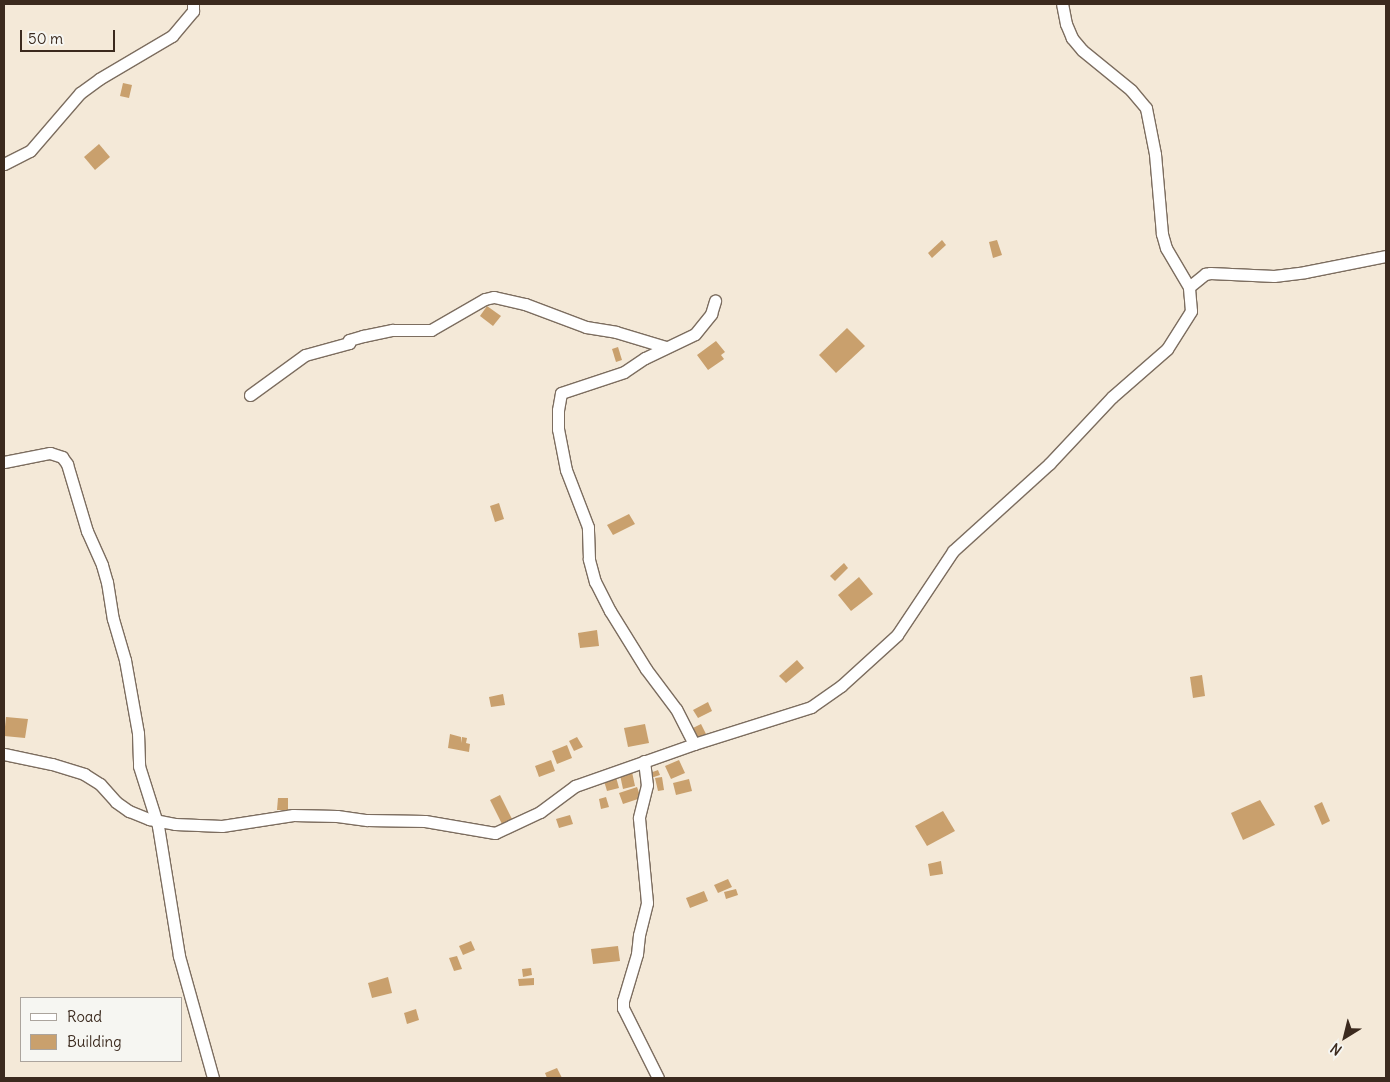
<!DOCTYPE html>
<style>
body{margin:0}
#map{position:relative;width:1390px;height:1082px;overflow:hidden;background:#f4e9d8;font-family:Delius,sans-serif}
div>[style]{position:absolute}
.building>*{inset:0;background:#c9a06d}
.roads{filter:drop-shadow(1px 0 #7c6d5f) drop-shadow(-1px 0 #7c6d5f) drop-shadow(0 1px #7c6d5f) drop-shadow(0 -1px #7c6d5f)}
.street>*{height:11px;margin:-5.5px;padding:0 5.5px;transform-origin:5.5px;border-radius:5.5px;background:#fff}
span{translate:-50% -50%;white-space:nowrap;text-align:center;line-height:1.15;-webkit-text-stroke:5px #f6f6f2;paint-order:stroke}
.frame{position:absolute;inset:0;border:5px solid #3b2a1e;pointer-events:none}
.legend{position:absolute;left:20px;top:997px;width:162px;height:65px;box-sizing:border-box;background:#f6f6f2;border:1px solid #aba49d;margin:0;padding:6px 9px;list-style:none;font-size:15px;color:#3b2a1e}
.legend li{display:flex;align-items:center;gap:10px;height:25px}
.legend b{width:25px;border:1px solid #aba49d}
.north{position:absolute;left:1320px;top:1012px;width:50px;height:50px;-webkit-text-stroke:4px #f6f6f2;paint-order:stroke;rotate:216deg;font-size:14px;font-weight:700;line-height:20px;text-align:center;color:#3b2a1e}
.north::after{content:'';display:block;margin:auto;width:18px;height:22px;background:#3b2a1e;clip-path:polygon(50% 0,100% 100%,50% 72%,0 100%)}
.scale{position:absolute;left:20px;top:30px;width:95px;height:22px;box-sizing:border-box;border:2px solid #3b2a1e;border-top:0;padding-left:6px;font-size:15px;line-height:18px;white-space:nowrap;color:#3b2a1e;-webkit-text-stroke:4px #f6f6f2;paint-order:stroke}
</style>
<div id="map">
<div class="building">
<i style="clip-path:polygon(123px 83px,132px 85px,129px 98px,120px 96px)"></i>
<i style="clip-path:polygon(99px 144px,110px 157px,95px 170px,84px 157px)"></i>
<i style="clip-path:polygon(942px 240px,946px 245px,932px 258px,928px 253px)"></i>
<i style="clip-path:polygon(997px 240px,1002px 255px,993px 258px,989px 242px)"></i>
<i style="clip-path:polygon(487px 306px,501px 316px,493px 326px,480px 316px)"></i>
<i style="clip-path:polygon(847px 328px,865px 346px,836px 373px,819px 355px)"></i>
<i style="clip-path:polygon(716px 341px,725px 352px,721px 355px,724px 359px,708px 370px,697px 355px)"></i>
<i style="clip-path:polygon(618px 347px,622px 360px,616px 362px,612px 349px)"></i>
<i style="clip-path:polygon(499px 503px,504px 519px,495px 522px,490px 506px)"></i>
<i style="clip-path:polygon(629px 514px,635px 524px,613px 535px,607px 525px)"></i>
<i style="clip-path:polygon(844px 563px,848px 568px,835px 581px,830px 576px)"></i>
<i style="clip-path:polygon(859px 577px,873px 594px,851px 611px,838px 595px)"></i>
<i style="clip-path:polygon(597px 630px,599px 646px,580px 648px,578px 633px)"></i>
<i style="clip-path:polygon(797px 660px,804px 668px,786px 683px,779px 676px)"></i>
<i style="clip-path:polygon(1202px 675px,1205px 696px,1193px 698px,1190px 677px)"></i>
<i style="clip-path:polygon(503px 694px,505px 705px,491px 707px,489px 697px)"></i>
<i style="clip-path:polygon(708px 702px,712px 711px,698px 718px,693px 710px)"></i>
<i style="clip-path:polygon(6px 717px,28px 719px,25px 738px,4px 736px)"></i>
<i style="clip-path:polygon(645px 724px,649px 743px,628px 747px,624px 728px)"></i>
<i style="clip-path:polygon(701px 724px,706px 734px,694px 740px,689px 730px)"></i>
<i style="clip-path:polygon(450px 734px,461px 737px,461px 743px,462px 737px,467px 738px,466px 743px,470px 744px,469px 752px,448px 748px)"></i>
<i style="clip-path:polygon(577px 737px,583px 747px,574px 751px,569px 741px)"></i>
<i style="clip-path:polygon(567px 745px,572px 758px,557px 764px,552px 751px)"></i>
<i style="clip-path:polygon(551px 760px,555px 771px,539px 777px,535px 766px)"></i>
<i style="clip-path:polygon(679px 760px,685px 773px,671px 779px,665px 766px)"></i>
<i style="clip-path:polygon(658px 770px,660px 775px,651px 778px,650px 773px)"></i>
<i style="clip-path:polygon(632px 772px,635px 786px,623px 789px,620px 775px)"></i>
<i style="clip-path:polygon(616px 777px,619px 788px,607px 791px,604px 781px)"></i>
<i style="clip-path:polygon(662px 777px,664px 790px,658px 791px,655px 778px)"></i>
<i style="clip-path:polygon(689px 779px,692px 791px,676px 795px,673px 783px)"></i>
<i style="clip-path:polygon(637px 787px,641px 798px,623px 804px,619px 793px)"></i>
<i style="clip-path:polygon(500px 795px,512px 819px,502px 824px,490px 800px)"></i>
<i style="clip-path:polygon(606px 797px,609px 807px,601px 809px,599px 799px)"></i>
<i style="clip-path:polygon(278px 798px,288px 798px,288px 810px,277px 810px)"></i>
<i style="clip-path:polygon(1260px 800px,1275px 825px,1243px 840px,1231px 813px)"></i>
<i style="clip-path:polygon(1322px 802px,1330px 821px,1322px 825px,1314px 806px)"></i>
<i style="clip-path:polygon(943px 811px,955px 831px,927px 846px,915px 826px)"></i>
<i style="clip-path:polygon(570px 815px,573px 824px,559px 828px,556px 819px)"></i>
<i style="clip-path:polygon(941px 861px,943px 874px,930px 876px,928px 864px)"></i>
<i style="clip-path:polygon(728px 879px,732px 887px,718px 893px,714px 885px)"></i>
<i style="clip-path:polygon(736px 889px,738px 895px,726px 899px,724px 892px)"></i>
<i style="clip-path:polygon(704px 891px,708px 901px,690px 908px,686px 898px)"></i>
<i style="clip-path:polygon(471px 941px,475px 950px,463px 955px,459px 946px)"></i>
<i style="clip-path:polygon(618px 946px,620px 961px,593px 964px,591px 949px)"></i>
<i style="clip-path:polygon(457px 956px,462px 969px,454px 971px,449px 958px)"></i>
<i style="clip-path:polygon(531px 968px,532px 975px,523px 977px,522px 969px)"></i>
<i style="clip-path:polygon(388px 977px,392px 993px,372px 998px,368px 983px)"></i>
<i style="clip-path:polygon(534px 978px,534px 985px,519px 986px,518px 979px)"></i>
<i style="clip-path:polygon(416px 1009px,419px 1020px,407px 1024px,404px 1013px)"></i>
<i style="clip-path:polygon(557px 1068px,562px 1078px,547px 1078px,545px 1073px)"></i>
</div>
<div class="roads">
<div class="street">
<i style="left:4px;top:164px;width:29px;rotate:-27deg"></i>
<i style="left:30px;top:151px;width:77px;rotate:-49.2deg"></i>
<i style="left:80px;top:93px;width:24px;rotate:-36deg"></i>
<i style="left:99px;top:79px;width:85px;rotate:-30.5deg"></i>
<i style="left:172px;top:36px;width:33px;rotate:-50deg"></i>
<i style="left:193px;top:11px;width:7px;rotate:-90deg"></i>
<i style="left:1189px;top:287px;width:21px;rotate:-39deg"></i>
<i style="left:1205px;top:274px;width:5px;rotate:-11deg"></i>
<i style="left:1210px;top:273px;width:64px;rotate:2.7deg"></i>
<i style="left:1274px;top:276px;width:31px;rotate:-7deg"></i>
<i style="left:1305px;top:272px;width:83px;rotate:-11.2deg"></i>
<i style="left:250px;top:395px;width:68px;rotate:-36deg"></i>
<i style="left:305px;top:355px;width:46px;rotate:-15.3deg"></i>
<i style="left:349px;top:343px;width:3px;rotate:-90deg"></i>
<i style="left:349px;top:340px;width:15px;rotate:-16deg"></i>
<i style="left:363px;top:336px;width:30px;rotate:-12deg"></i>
<i style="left:392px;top:330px;width:39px"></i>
<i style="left:431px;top:330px;width:62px;rotate:-29.9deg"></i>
<i style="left:485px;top:299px;width:9px;rotate:-13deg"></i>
<i style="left:494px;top:297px;width:32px;rotate:13deg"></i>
<i style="left:525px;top:304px;width:65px;rotate:20.7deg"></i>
<i style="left:586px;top:327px;width:30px;rotate:9deg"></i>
<i style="left:616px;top:332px;width:52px;rotate:16.7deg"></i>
<i style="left:4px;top:462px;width:47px;rotate:-11.1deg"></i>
<i style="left:50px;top:453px;width:13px;rotate:18deg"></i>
<i style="left:62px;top:457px;width:9px;rotate:54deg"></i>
<i style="left:67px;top:464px;width:70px;rotate:73.4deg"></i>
<i style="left:87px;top:531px;width:37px;rotate:66deg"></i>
<i style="left:102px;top:565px;width:18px;rotate:74deg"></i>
<i style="left:107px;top:582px;width:37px;rotate:81deg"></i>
<i style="left:113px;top:619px;width:43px;rotate:73.7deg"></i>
<i style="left:125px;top:660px;width:74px;rotate:79.9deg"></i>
<i style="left:138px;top:733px;width:33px;rotate:88deg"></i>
<i style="left:139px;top:766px;width:63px;rotate:72.4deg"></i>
<i style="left:158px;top:826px;width:132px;rotate:80.8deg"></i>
<i style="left:179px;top:956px;width:127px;rotate:74.4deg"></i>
<i style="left:694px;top:744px;width:39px;rotate:-117deg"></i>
<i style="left:676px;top:709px;width:50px;rotate:-126.9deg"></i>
<i style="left:646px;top:669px;width:68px;rotate:-121.8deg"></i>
<i style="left:610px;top:611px;width:33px;rotate:-117deg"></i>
<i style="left:595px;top:582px;width:24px;rotate:-105deg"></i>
<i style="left:589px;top:559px;width:32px;rotate:-92deg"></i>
<i style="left:588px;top:527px;width:61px;rotate:-111.1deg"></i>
<i style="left:566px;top:470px;width:42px;rotate:-101deg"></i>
<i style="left:558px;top:429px;width:19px;rotate:-90deg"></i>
<i style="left:558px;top:410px;width:17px;rotate:-80deg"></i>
<i style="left:561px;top:393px;width:66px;rotate:-18.4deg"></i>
<i style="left:624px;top:372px;width:25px;rotate:-34deg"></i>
<i style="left:645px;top:358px;width:55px;rotate:-25.6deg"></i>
<i style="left:695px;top:334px;width:26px;rotate:-51deg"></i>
<i style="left:711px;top:314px;width:14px;rotate:-73deg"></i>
<i style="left:4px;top:754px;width:49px;rotate:11.8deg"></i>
<i style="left:52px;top:764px;width:34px;rotate:17deg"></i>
<i style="left:84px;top:774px;width:19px;rotate:32deg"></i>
<i style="left:100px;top:784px;width:24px;rotate:48deg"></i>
<i style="left:116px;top:802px;width:16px;rotate:35deg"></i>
<i style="left:129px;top:811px;width:22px;rotate:22deg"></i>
<i style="left:149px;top:819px;width:26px;rotate:11deg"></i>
<i style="left:175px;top:824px;width:47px;rotate:2.4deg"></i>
<i style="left:222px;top:826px;width:72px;rotate:-8.8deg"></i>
<i style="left:293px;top:815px;width:44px;rotate:1.3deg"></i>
<i style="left:337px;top:816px;width:30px;rotate:8deg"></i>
<i style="left:367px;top:820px;width:58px;rotate:1deg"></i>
<i style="left:425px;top:821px;width:71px;rotate:9.7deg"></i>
<i style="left:495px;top:833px;width:50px;rotate:-25deg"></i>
<i style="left:540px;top:812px;width:44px;rotate:-36.6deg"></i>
<i style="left:575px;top:786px;width:126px;rotate:-19.4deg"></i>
<i style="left:694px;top:744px;width:123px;rotate:-17.5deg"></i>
<i style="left:811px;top:707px;width:37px;rotate:-35deg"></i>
<i style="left:841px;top:686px;width:76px;rotate:-42.3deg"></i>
<i style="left:897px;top:635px;width:101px;rotate:-56.3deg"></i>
<i style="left:953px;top:551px;width:130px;rotate:-42.2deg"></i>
<i style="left:1049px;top:464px;width:92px;rotate:-46.8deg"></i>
<i style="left:1112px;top:397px;width:73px;rotate:-41.1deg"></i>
<i style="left:1167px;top:349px;width:45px;rotate:-57.7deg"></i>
<i style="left:1191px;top:311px;width:24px;rotate:-95deg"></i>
<i style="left:1189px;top:287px;width:45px;rotate:-120.5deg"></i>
<i style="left:1166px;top:248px;width:15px;rotate:-106deg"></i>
<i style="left:1162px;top:234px;width:80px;rotate:-95deg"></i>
<i style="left:1155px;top:154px;width:47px;rotate:-101.1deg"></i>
<i style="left:1146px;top:108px;width:23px;rotate:-130deg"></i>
<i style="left:1131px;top:90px;width:63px;rotate:-140.8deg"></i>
<i style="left:1082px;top:50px;width:16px;rotate:-130deg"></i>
<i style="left:1072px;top:38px;width:15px;rotate:-113deg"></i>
<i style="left:1066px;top:24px;width:20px;rotate:-101deg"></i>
<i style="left:644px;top:761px;width:24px;rotate:83deg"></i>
<i style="left:647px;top:785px;width:34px;rotate:104deg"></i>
<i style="left:639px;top:818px;width:85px;rotate:84.6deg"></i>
<i style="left:647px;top:903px;width:33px;rotate:104deg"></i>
<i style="left:639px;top:935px;width:19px;rotate:96deg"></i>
<i style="left:637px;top:954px;width:49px;rotate:106.6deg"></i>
<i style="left:623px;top:1001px;width:7px;rotate:90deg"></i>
<i style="left:623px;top:1008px;width:78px;rotate:63.4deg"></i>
</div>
</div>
<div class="frame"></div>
<ul class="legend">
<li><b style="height:6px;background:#fff"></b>Road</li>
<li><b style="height:14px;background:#c9a06d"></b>Building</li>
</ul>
<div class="north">N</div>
<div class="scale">50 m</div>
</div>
